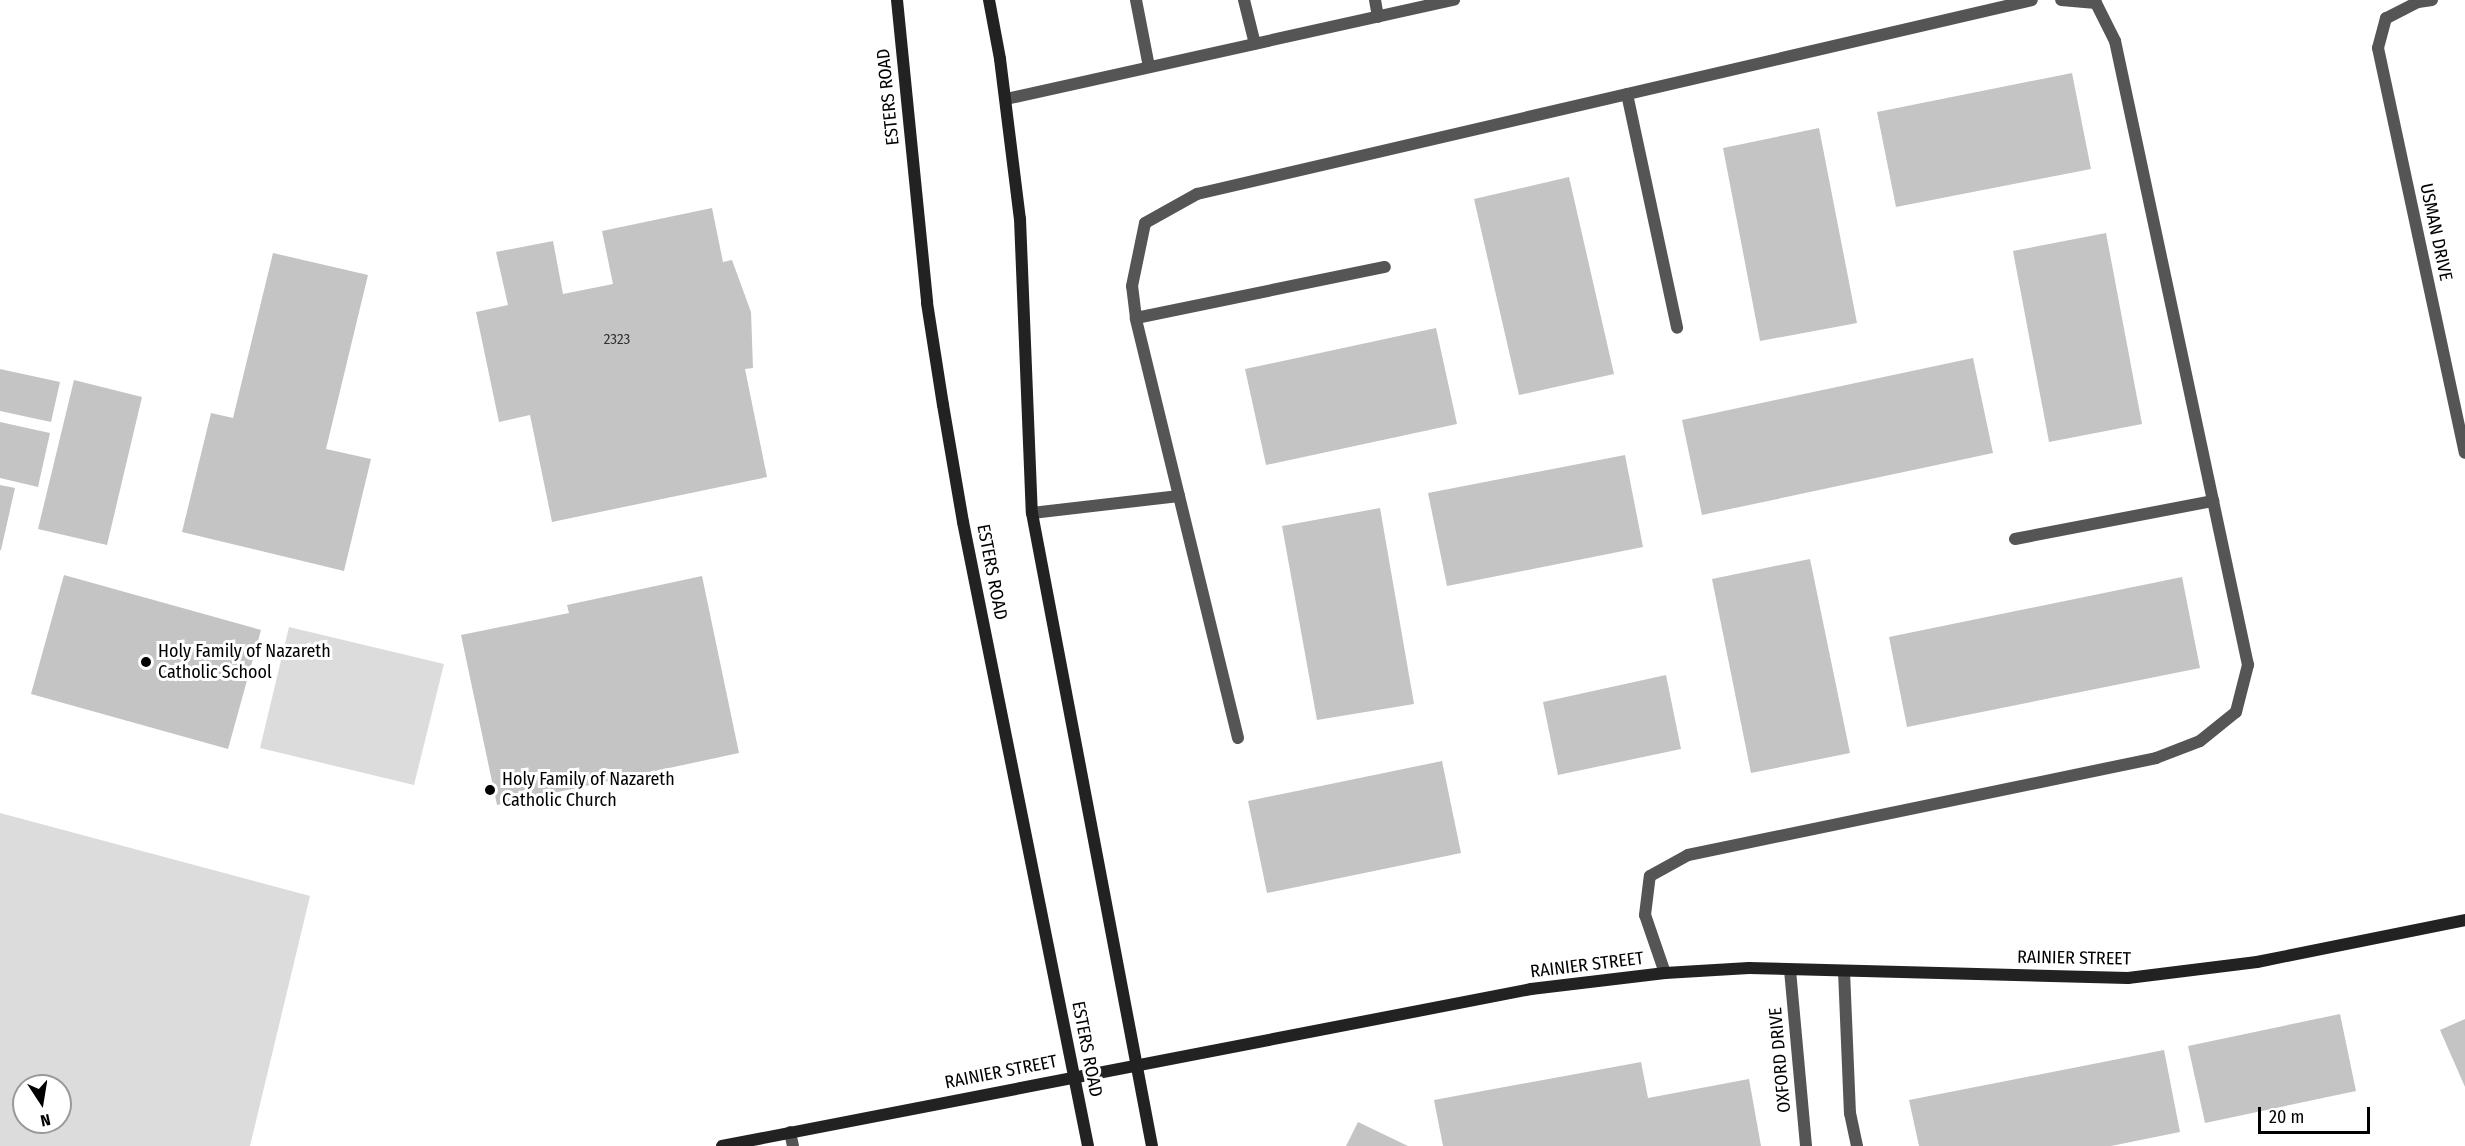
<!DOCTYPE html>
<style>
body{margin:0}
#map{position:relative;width:2465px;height:1146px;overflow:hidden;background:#fff;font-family:"Fira Sans Condensed",sans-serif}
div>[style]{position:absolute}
.green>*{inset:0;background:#dcdcdc}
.building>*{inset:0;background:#c4c4c4}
.lane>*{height:12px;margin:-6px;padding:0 6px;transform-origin:6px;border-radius:6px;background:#555}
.street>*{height:12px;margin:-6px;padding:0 6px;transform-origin:6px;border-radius:6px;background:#555}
.secondary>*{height:12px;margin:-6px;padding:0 6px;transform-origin:6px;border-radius:6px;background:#222}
.dots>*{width:16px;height:16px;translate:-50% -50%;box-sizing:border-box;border:3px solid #fff;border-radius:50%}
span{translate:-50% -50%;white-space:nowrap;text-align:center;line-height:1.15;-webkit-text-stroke:6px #fff;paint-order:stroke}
.number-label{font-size:15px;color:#313131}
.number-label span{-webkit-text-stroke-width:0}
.street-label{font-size:18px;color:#000}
.poi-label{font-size:18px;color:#000}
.left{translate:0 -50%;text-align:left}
.north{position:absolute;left:12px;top:1074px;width:60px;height:60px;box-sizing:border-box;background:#fff;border:2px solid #999;border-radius:50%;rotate:168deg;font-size:16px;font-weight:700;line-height:24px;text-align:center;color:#000}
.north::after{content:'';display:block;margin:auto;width:21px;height:27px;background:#000;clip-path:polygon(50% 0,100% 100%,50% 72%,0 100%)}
.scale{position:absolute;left:2258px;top:1107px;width:112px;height:27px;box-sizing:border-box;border:3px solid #000;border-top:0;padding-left:8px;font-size:18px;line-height:21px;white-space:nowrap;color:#000;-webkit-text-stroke:4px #fff;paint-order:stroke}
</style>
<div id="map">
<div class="green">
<i style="clip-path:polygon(289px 627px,444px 664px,414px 785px,260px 748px)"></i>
<i style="clip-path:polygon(evenodd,0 813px,310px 896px,250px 1146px,0 1146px,0 813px,24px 1086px,60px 1086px,60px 1122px,24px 1122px,24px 1086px)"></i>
</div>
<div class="building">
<i style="clip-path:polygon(2072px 73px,2091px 169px,1896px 207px,1877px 112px)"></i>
<i style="clip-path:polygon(1819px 128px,1857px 323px,1760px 341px,1723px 148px)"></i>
<i style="clip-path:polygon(1569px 177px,1614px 374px,1519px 395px,1474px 199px)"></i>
<i style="clip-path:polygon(712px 208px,723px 262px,732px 260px,751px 312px,753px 368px,745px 369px,767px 477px,552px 522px,530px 415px,499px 422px,476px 312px,508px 305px,496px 252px,553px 241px,563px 294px,613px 284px,602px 231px)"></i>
<i style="clip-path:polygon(2106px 233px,2142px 424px,2049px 442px,2013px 251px)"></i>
<i style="clip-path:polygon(273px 253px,368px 275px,326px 449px,371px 459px,344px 571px,182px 532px,211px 413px,233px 418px)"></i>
<i style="clip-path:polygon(1436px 328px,1457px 424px,1266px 465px,1245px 369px)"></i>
<i style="clip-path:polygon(1973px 358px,1993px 453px,1702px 515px,1682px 420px)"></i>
<i style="clip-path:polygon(0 369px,60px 382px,51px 422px,0 411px)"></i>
<i style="clip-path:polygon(74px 380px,142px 397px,107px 545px,38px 529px)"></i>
<i style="clip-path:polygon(0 422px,50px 433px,38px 487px,0 478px)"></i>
<i style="clip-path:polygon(1625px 455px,1643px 547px,1447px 586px,1428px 493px)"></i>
<i style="clip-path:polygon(0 485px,15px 488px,1px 550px,0 550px)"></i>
<i style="clip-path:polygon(1380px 508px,1414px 704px,1317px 720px,1282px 526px)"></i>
<i style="clip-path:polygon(1810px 559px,1850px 753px,1751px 773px,1712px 579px)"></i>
<i style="clip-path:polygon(64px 575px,261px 630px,228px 749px,31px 694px)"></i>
<i style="clip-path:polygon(702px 576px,739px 753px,497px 805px,461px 635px,569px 613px,567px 605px)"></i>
<i style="clip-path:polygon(2182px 577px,2200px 668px,1907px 727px,1889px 637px)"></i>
<i style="clip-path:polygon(1666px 675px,1681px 749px,1558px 775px,1543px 702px)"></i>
<i style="clip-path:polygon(1442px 761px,1461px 853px,1267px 893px,1248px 801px)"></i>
<i style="clip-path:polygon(2340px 1014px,2356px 1091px,2205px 1123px,2188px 1046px)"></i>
<i style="clip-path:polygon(2465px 1019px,2465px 1087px,2440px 1030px)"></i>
<i style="clip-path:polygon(2164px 1050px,2180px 1132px,2111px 1146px,1919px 1146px,1909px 1100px)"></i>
<i style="clip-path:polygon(1641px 1062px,1648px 1098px,1749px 1079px,1761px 1146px,1443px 1146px,1434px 1100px)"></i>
<i style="clip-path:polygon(1358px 1122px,1408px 1146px,1346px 1146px)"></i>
</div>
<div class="lane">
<i style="left:1136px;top:0;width:68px;rotate:79deg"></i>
<i style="left:1244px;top:0;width:45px;rotate:76deg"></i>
<i style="left:1375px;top:0;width:17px;rotate:80deg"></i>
<i style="left:1627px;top:94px;width:239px;rotate:77.9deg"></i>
<i style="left:1006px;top:99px;width:459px;rotate:-12.5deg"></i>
<i style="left:1136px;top:318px;width:254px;rotate:-11.6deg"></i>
<i style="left:1032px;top:513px;width:148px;rotate:-6.6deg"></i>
<i style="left:2015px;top:539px;width:202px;rotate:-10.9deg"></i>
<i style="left:1238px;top:738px;width:432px;rotate:-103.7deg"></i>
<i style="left:1136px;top:318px;width:32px;rotate:-97deg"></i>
<i style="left:1132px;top:286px;width:64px;rotate:-78.3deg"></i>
<i style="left:1145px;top:223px;width:60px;rotate:-29.1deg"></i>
<i style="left:1197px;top:194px;width:857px;rotate:-13.08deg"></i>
<i style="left:1665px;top:973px;width:61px;rotate:-109deg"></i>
<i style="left:1645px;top:915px;width:39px;rotate:-83deg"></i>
<i style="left:1650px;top:876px;width:43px;rotate:-28.9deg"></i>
<i style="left:1688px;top:855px;width:478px;rotate:-11.7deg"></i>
<i style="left:2156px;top:758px;width:47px;rotate:-21.1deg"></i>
<i style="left:2200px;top:741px;width:46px;rotate:-38.9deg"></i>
<i style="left:2236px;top:712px;width:49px;rotate:-75.7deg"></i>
<i style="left:2248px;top:665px;width:638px;rotate:-102.03deg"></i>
<i style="left:2115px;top:41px;width:42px;rotate:-116.6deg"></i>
<i style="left:2096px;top:3px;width:35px;rotate:-175deg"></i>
</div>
<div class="street">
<i style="left:2432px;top:0;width:14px;rotate:172deg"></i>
<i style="left:2418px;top:2px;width:36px;rotate:153deg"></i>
<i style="left:2386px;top:18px;width:31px;rotate:105deg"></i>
<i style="left:2378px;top:48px;width:414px;rotate:77.9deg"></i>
<i style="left:1790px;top:970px;width:177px;rotate:84.8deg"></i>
<i style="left:1844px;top:971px;width:142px;rotate:87.6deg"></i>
<i style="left:1850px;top:1113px;width:34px;rotate:78deg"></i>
<i style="left:790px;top:1132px;width:14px;rotate:78deg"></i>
</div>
<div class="secondary">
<i style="left:897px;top:0;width:304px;rotate:84.3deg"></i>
<i style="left:927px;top:303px;width:103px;rotate:81.1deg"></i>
<i style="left:943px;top:405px;width:119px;rotate:80.3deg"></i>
<i style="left:963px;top:522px;width:636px;rotate:78.67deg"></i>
<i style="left:989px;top:0;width:60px;rotate:79.4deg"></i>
<i style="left:1000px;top:59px;width:161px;rotate:82.9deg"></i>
<i style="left:1020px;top:219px;width:294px;rotate:87.7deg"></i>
<i style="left:1032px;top:513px;width:644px;rotate:79.27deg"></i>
<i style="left:722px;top:1146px;width:824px;rotate:-10.98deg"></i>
<i style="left:1531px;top:989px;width:135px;rotate:-6.8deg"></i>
<i style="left:1665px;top:973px;width:84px;rotate:-3.4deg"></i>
<i style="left:1749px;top:968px;width:379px;rotate:1.5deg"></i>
<i style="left:2128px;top:978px;width:130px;rotate:-7.1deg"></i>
<i style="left:2257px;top:962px;width:212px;rotate:-11.4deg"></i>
</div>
<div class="dots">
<i style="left:146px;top:662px;background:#000"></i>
<i style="left:490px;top:790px;background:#000"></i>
</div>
<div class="number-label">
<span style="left:617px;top:340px">2323</span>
</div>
<div class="street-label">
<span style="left:888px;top:97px;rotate:-96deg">ESTERS ROAD</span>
<span style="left:2436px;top:232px;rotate:78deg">USMAN DRIVE</span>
<span style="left:992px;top:572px;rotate:79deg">ESTERS ROAD</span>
<span style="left:2074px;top:958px;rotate:1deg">RAINIER STREET</span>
<span style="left:1587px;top:965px;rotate:-7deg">RAINIER STREET</span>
<span style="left:1087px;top:1049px;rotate:79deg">ESTERS ROAD</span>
<span style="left:1780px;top:1060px;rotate:-95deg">OXFORD DRIVE</span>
<span style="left:1001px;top:1072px;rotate:-11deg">RAINIER STREET</span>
</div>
<div class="poi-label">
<span class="left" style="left:158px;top:662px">Holy Family of Nazareth<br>Catholic School</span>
<span class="left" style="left:502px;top:790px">Holy Family of Nazareth<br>Catholic Church</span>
</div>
<div class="north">N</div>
<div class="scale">20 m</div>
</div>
